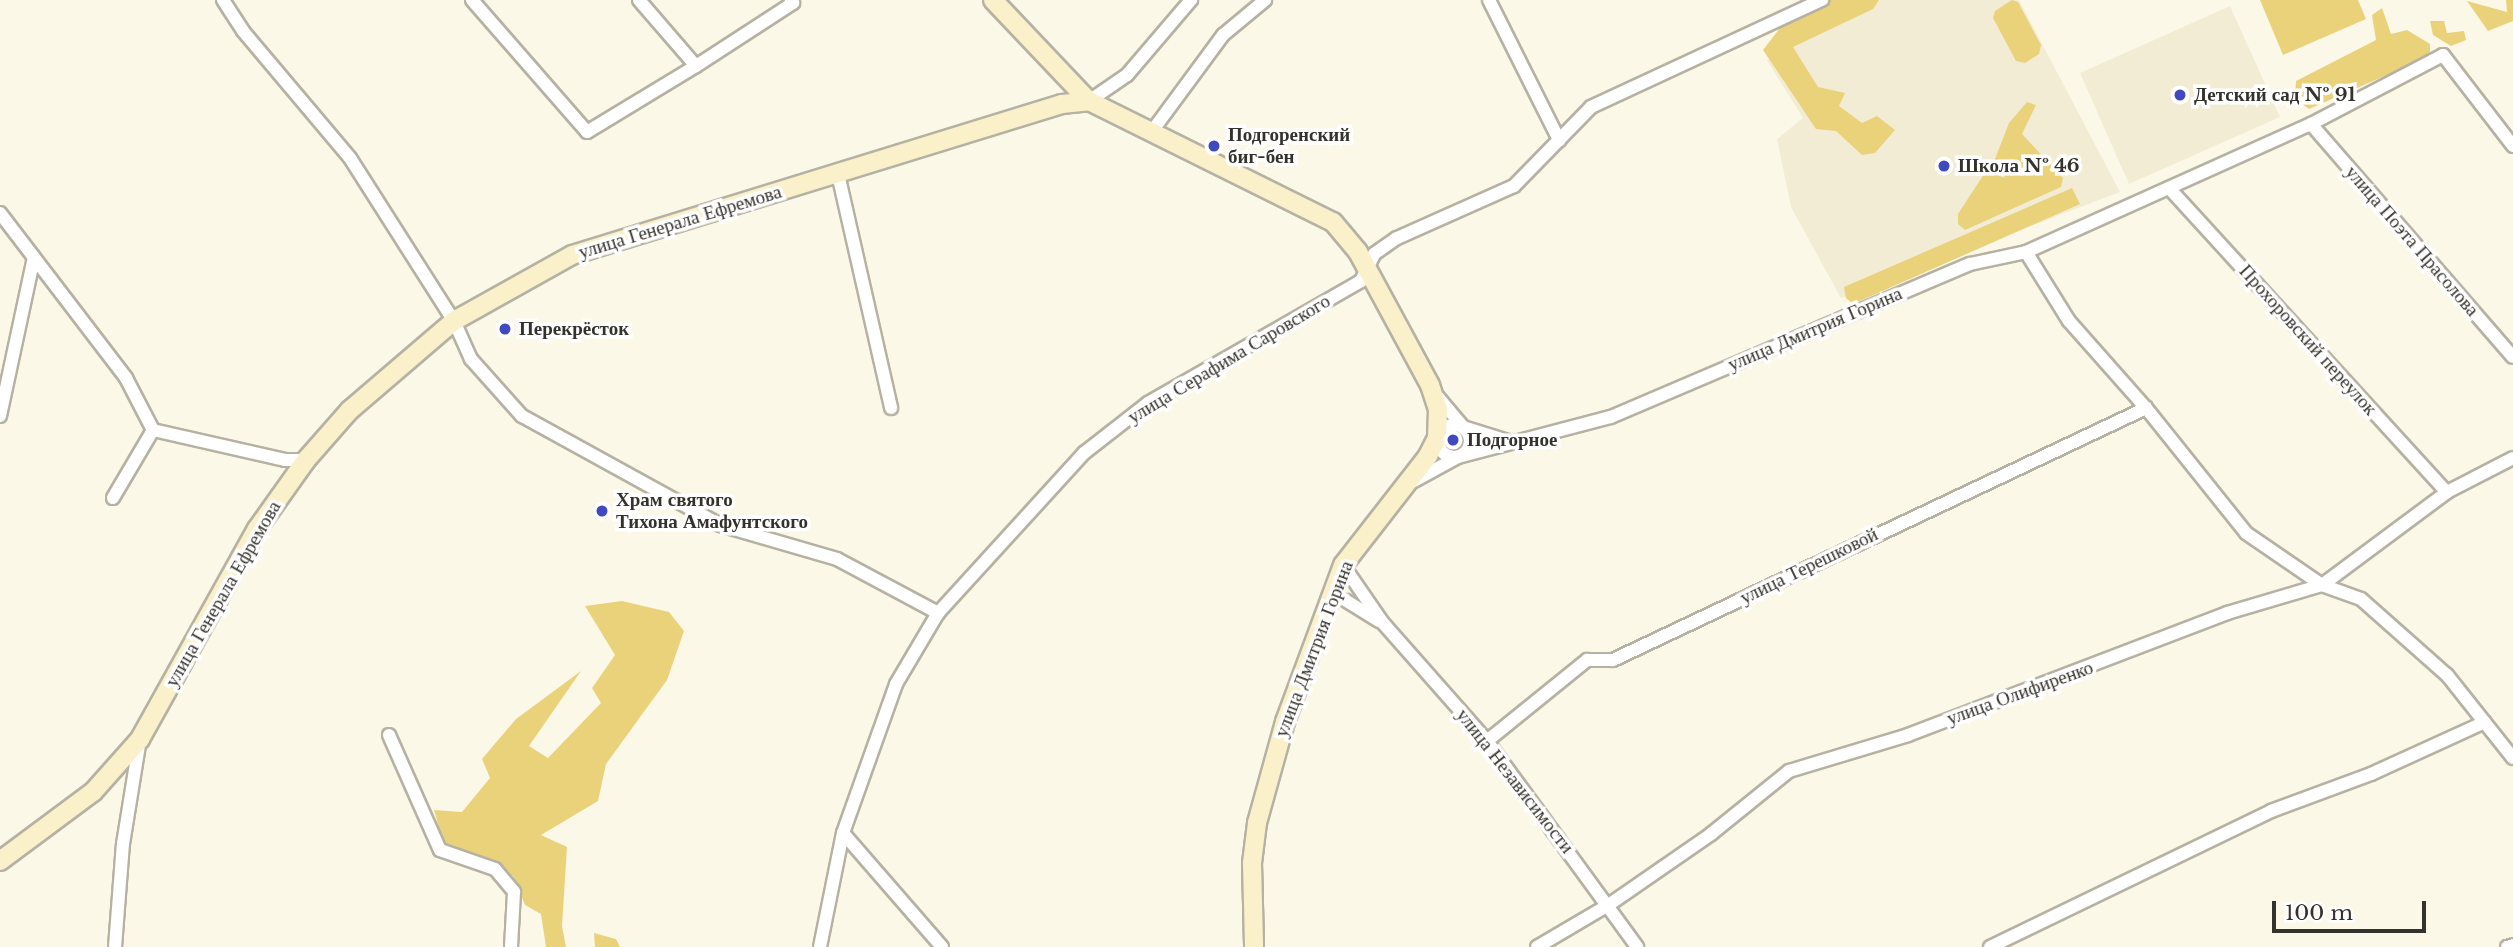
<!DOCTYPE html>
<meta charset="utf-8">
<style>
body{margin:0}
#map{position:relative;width:2513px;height:947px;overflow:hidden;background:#fcf8e8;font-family:"Libre Baskerville",serif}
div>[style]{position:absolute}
.built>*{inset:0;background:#f2ecd4}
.green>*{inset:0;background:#ead27b}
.round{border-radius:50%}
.roads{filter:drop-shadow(2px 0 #b6b2a3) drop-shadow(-2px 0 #b6b2a3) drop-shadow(0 2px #b6b2a3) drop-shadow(0 -2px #b6b2a3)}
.street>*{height:12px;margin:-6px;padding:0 6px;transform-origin:6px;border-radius:6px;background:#fff}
.street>.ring{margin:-6px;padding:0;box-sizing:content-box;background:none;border:12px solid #fff;border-radius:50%}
.secondary>*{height:18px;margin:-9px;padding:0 9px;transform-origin:9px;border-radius:9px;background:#faf0ca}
.dots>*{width:19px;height:19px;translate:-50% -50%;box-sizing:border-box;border:4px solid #fff;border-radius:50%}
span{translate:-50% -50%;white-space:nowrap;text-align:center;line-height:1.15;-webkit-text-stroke:7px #fff;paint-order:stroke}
.poi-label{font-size:19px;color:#34322c;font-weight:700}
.left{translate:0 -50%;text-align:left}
.street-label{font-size:19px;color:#34322c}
.scale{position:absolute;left:2272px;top:901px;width:154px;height:32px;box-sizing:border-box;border:4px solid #34322c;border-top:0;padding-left:9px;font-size:21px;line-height:24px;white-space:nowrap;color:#34322c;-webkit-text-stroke:5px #fff;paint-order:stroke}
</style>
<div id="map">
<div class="built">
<i style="clip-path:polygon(1880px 0,2019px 0,2120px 192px,1841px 298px,1791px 207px,1777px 139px,1803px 118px,1767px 60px)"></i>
<i style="clip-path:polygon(2230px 6px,2280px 117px,2129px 184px,2080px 73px)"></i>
</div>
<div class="green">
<i style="clip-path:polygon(1813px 0,1879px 0,1873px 9px,1793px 47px,1818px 87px,1845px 93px,1839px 106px,1862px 123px,1877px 116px,1895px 130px,1875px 153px,1862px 155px,1836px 131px,1816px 129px,1763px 50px,1793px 11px)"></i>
<i style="clip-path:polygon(2012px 0,2018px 2px,2041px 45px,2039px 54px,2025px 63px,2016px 61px,1993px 18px,1995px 11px)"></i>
<i style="clip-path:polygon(2260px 0,2358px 0,2366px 19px,2283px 55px)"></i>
<i style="clip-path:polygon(2506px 0,2513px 0,2513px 21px,2488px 31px,2467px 1px,2507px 12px)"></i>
<i style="clip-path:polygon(2382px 8px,2391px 34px,2407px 30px,2430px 44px,2430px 56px,2309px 109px,2295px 99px,2296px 81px,2376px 40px,2372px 15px)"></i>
<i style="clip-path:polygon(2430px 21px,2444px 21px,2447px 33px,2464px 31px,2466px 40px,2451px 46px,2433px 35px)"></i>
<i style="clip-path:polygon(2027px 102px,2036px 105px,2022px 134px,2063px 178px,2061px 187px,1965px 230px,1958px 224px,1958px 214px,1986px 171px,2005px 178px,1995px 159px,2009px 123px)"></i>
<i style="clip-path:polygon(2072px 188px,2080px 204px,1853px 304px,1846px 298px,1844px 287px)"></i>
<i class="round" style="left:1442px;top:428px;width:24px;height:24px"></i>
<i style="clip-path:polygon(622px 601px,669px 612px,684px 631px,667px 680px,606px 764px,598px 801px,541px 835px,567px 847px,562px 926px,566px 947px,546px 947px,541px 914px,525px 905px,513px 876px,486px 860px,444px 845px,434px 810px,462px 812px,490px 778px,482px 759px,516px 719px,581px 671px,529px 746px,548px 758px,601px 703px,592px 688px,615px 655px,585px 606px)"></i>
<i style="clip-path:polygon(594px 933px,616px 939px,620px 947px,595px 947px)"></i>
</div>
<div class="roads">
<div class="street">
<i style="left:223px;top:0;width:37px;rotate:57deg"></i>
<i style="left:243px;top:31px;width:166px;rotate:49.9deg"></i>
<i style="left:350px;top:158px;width:193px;rotate:57.5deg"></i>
<i style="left:454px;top:321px;width:42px;rotate:65.9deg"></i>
<i style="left:471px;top:359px;width:76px;rotate:48.2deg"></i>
<i style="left:522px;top:416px;width:226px;rotate:28.8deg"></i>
<i style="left:720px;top:525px;width:122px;rotate:16.2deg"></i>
<i style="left:837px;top:559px;width:115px;rotate:28.1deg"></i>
<i style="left:472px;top:0;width:175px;rotate:48.9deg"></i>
<i style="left:587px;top:132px;width:127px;rotate:-31.2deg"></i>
<i style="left:696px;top:66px;width:116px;rotate:-33deg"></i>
<i style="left:793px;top:3px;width:4px;rotate:-124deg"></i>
<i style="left:639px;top:0;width:87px;rotate:49.2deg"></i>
<i style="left:1489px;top:0;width:157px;rotate:63.4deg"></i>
<i style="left:1089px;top:101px;width:46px;rotate:-34.4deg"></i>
<i style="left:1127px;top:75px;width:99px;rotate:-49.5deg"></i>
<i style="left:2311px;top:124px;width:308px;rotate:49.1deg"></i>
<i style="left:1150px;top:134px;width:123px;rotate:-53.6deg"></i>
<i style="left:1223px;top:35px;width:55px;rotate:-39.8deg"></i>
<i style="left:838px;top:174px;width:240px;rotate:77.2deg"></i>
<i style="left:2169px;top:188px;width:412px;rotate:47.6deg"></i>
<i style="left:0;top:213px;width:208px;rotate:52.6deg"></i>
<i style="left:126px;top:378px;width:59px;rotate:62.6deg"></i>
<i style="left:153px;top:430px;width:79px;rotate:120.5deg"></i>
<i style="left:2026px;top:252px;width:312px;rotate:-24.2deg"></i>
<i style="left:2311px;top:124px;width:149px;rotate:-27.6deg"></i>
<i style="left:2443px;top:55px;width:115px;rotate:52.4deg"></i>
<i style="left:1438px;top:397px;width:39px;rotate:50deg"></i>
<i style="left:1463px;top:427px;width:47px;rotate:17.3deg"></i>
<i style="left:0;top:416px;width:162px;rotate:-77.9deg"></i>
<i class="ring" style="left:1438px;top:425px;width:20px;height:20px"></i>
<i style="left:153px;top:430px;width:135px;rotate:12.8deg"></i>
<i style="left:285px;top:460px;width:21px"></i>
<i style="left:1414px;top:481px;width:50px;rotate:-28.6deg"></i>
<i style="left:1458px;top:457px;width:158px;rotate:-14.7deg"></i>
<i style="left:1611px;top:417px;width:390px;rotate:-23.1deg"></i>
<i style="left:1970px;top:264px;width:57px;rotate:-12.1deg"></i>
<i style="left:2026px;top:252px;width:81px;rotate:58.1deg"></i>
<i style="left:2069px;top:321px;width:116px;rotate:48.5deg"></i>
<i style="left:2146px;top:408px;width:160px;rotate:51.3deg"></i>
<i style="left:2246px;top:533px;width:92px;rotate:34.4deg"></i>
<i style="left:2322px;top:585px;width:41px;rotate:19.7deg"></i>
<i style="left:2361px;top:599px;width:115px;rotate:41.5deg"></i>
<i style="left:2447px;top:675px;width:106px;rotate:51.5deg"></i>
<i style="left:1343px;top:565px;width:70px;rotate:55.4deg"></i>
<i style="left:1383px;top:623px;width:157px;rotate:48.6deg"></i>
<i style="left:1487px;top:741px;width:255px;rotate:53.9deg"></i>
<i style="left:1332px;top:592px;width:55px;rotate:31.7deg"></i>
<i style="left:389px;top:735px;width:126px;rotate:66.1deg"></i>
<i style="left:440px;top:850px;width:58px;rotate:19.1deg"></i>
<i style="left:495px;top:869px;width:30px;rotate:50deg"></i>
<i style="left:514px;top:892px;width:55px;rotate:93.1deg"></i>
<i style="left:1487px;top:741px;width:129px;rotate:-39deg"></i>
<i style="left:1587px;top:660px;width:26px"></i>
<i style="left:1613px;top:660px;width:590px;rotate:-25.3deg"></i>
<i style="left:843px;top:833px;width:151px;rotate:49deg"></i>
<i style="left:115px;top:947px;width:103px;rotate:-85.6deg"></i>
<i style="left:123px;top:844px;width:106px;rotate:-80.8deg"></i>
<i style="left:820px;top:947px;width:116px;rotate:-78.6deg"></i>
<i style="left:843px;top:833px;width:158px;rotate:-70.4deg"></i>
<i style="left:896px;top:684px;width:82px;rotate:-59.4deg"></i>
<i style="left:938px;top:613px;width:217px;rotate:-47.6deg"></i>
<i style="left:1084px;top:453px;width:81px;rotate:-38deg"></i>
<i style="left:1148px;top:403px;width:245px;rotate:-29.8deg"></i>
<i style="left:1361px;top:281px;width:30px;rotate:-64deg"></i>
<i style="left:1374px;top:254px;width:28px;rotate:-35deg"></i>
<i style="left:1397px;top:238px;width:128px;rotate:-24deg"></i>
<i style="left:1514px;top:186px;width:110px;rotate:-45.7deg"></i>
<i style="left:1591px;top:107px;width:255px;rotate:-24.9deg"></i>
<i style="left:1537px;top:947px;width:85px;rotate:-30.5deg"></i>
<i style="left:1610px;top:904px;width:123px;rotate:-34.7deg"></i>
<i style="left:1711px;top:834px;width:100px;rotate:-38.9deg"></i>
<i style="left:1789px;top:771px;width:124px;rotate:-16.8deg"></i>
<i style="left:1908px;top:735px;width:342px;rotate:-20.9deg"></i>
<i style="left:2227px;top:613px;width:99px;rotate:-16.4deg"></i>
<i style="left:2322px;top:585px;width:156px;rotate:-36.6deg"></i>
<i style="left:2447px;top:492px;width:74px;rotate:-27.3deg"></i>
<i style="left:1990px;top:947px;width:312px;rotate:-25.8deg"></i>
<i style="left:2271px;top:811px;width:107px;rotate:-20.3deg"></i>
<i style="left:2371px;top:774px;width:125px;rotate:-24.5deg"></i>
<i style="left:2507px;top:947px;width:6px;rotate:-18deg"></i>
</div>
<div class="secondary">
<i style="left:993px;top:0;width:139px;rotate:46.5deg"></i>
<i style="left:1089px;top:101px;width:272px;rotate:26.4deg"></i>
<i style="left:1333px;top:222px;width:39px;rotate:50deg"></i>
<i style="left:1358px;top:252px;width:151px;rotate:61.6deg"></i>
<i style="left:1430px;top:385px;width:25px;rotate:72deg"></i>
<i style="left:1438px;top:409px;width:29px;rotate:92deg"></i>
<i style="left:1437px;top:438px;width:20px;rotate:117deg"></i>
<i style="left:1428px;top:456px;width:138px;rotate:127.9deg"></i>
<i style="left:1343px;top:565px;width:167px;rotate:110.3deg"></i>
<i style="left:1285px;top:722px;width:105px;rotate:105.5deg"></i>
<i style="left:1257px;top:823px;width:40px;rotate:97.1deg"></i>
<i style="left:1252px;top:863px;width:84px;rotate:88.6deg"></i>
<i style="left:0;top:861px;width:116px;rotate:-36.6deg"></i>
<i style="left:93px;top:792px;width:71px;rotate:-48.4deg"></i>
<i style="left:140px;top:739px;width:240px;rotate:-60.9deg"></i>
<i style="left:257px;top:529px;width:85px;rotate:-54.6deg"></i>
<i style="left:306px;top:460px;width:67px;rotate:-48.7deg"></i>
<i style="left:350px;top:410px;width:137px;rotate:-40.6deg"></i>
<i style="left:454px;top:321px;width:135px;rotate:-29.2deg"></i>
<i style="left:572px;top:255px;width:513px;rotate:-17.13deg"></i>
<i style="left:1062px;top:104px;width:27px;rotate:-6deg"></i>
</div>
</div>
<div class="dots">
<i style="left:2180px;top:95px;background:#4149be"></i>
<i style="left:1214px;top:146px;background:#4149be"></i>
<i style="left:1944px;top:166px;background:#4149be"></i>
<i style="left:505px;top:329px;background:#4149be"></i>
<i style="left:1453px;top:440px;background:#4149be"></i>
<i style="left:602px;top:511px;background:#4149be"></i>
</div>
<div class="poi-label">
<span class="left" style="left:2194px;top:95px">Детский сад № 91</span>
<span class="left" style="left:1228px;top:146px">Подгоренский<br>биг-бен</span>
<span class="left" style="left:1958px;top:166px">Школа № 46</span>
<span class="left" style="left:519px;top:329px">Перекрёсток</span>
<span class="left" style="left:1467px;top:440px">Подгорное</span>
<span class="left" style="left:616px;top:511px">Храм святого<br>Тихона Амафунтского</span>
</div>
<div class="street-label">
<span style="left:680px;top:222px;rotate:-17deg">улица Генерала Ефремова</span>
<span style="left:2412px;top:241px;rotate:49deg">улица Поэта Прасолова</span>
<span style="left:1815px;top:329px;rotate:-23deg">улица Дмитрия Горина</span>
<span style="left:2308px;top:340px;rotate:48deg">Прохоровский переулок</span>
<span style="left:1229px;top:359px;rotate:-31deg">улица Серафима Саровского</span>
<span style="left:1809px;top:566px;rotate:-26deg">улица Терешковой</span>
<span style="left:223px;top:594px;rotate:-60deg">улица Генерала Ефремова</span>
<span style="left:1314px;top:649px;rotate:-69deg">улица Дмитрия Горина</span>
<span style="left:2020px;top:693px;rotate:-20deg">улица Олифиренко</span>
<span style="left:1515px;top:781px;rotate:52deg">улица Независимости</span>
</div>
<div class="scale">100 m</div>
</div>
